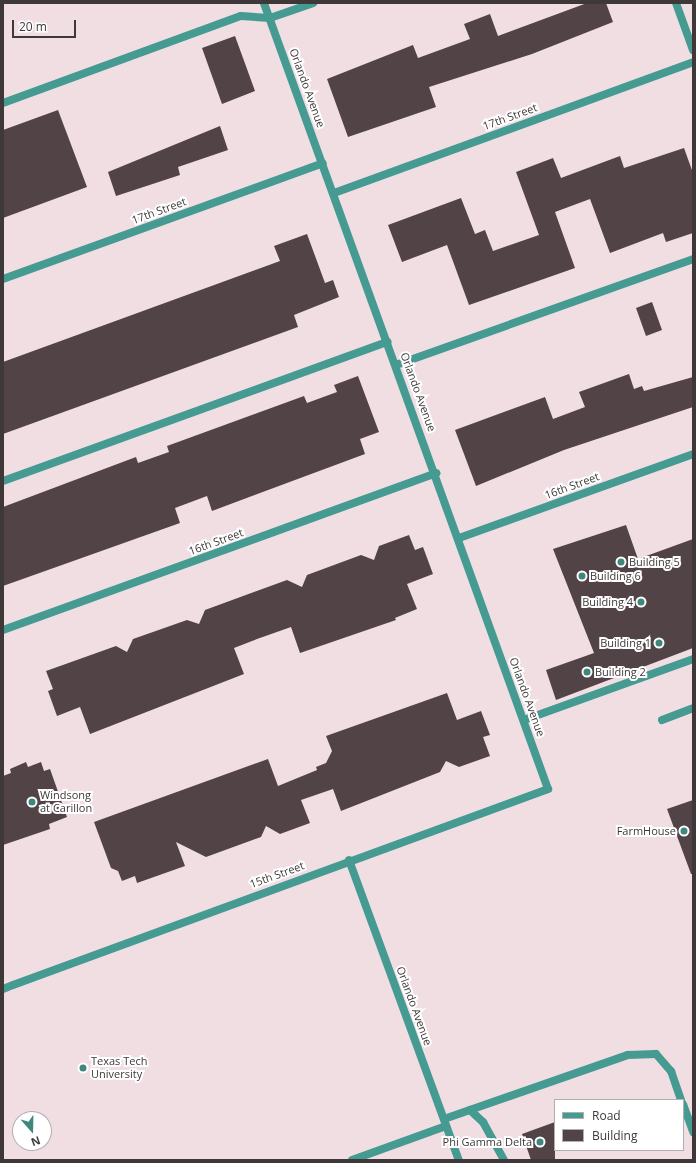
<!DOCTYPE html>
<style>
body{margin:0}
#map{position:relative;width:696px;height:1163px;overflow:hidden;background:#f1dee3;font-family:"Open Sans",sans-serif}
div>[style]{position:absolute}
.building>*{inset:0;background:#524347}
.lane>*{height:8px;margin:-4px;padding:0 4px;transform-origin:4px;border-radius:4px;background:#459b91}
.street>*{height:8px;margin:-4px;padding:0 4px;transform-origin:4px;border-radius:4px;background:#459b91}
.dots>*{width:11px;height:11px;translate:-50% -50%;box-sizing:border-box;border:2px solid #fff;border-radius:50%}
span{translate:-50% -50%;white-space:nowrap;text-align:center;line-height:1.15;-webkit-text-stroke:4px #fff;paint-order:stroke}
.street-label{font-size:11px;color:#3f3839}
.poi-label{font-size:11px;color:#3f3839}
.left{translate:0 -50%;text-align:left}
.right{translate:-100% -50%;text-align:right}
.frame{position:absolute;inset:0;border:4px solid #3f3839;pointer-events:none}
.legend{position:absolute;left:554px;top:1099px;width:130px;height:52px;box-sizing:border-box;background:#fff;border:1px solid #b2afb0;margin:0;padding:5px 7px;list-style:none;font-size:12px;color:#3f3839}
.legend li{display:flex;align-items:center;gap:8px;height:20px}
.legend b{width:20px;border:1px solid #b2afb0}
.north{position:absolute;left:12px;top:1111px;width:40px;height:40px;box-sizing:border-box;background:#fff;border:1px solid #b2afb0;border-radius:50%;rotate:160deg;font-size:11px;font-weight:700;line-height:16px;text-align:center;color:#3f3839}
.north::after{content:'';display:block;margin:auto;width:14px;height:18px;background:#3f867d;clip-path:polygon(50% 0,100% 100%,50% 72%,0 100%)}
.scale{position:absolute;left:12px;top:20px;width:64px;height:18px;box-sizing:border-box;border:2px solid #3f3839;border-top:0;padding-left:5px;font-size:12px;line-height:14px;white-space:nowrap;color:#3f3839;-webkit-text-stroke:3px #fff;paint-order:stroke}
</style>
<div id="map">
<div class="building">
<i style="clip-path:polygon(587px 3px,606px 3px,613px 22px,532px 54px,429px 87px,436px 107px,348px 137px,327px 79px,413px 45px,418px 58px,470px 39px,464px 24px,490px 14px,498px 36px)"></i>
<i style="clip-path:polygon(235px 36px,255px 91px,222px 104px,202px 48px)"></i>
<i style="clip-path:polygon(58px 110px,87px 187px,3px 218px,3px 130px)"></i>
<i style="clip-path:polygon(220px 126px,228px 150px,178px 167px,180px 175px,116px 196px,108px 172px)"></i>
<i style="clip-path:polygon(684px 148px,693px 173px,693px 233px,666px 242px,663px 233px,610px 253px,590px 199px,555px 212px,575px 268px,469px 305px,447px 245px,402px 262px,388px 225px,461px 198px,475px 234px,485px 230px,493px 251px,539px 235px,516px 172px,553px 158px,561px 178px,620px 156px,624px 168px)"></i>
<i style="clip-path:polygon(307px 234px,325px 283px,333px 280px,339px 297px,294px 315px,298px 327px,3px 434px,3px 362px,280px 261px,274px 246px)"></i>
<i style="clip-path:polygon(652px 302px,662px 330px,646px 336px,636px 308px)"></i>
<i style="clip-path:polygon(629px 374px,634px 389px,642px 386px,644px 391px,693px 377px,693px 407px,564px 450px,476px 486px,455px 430px,545px 397px,553px 419px,585px 407px,579px 392px)"></i>
<i style="clip-path:polygon(358px 376px,379px 432px,360px 439px,365px 454px,212px 511px,207px 496px,175px 508px,180px 523px,3px 586px,3px 507px,136px 457px,138px 463px,169px 452px,167px 446px,304px 396px,307px 403px,337px 392px,334px 385px)"></i>
<i style="clip-path:polygon(626px 525px,638px 559px,693px 539px,693px 648px,556px 700px,546px 670px,594px 653px,553px 549px)"></i>
<i style="clip-path:polygon(409px 535px,415px 550px,423px 547px,433px 574px,407px 584px,417px 609px,395px 618px,396px 620px,300px 653px,291px 627px,257px 639px,234px 648px,244px 674px,90px 734px,80px 707px,57px 716px,48px 691px,53px 689px,46px 671px,116px 646px,127px 652px,133px 639px,187px 620px,199px 624px,205px 610px,287px 580px,302px 587px,307px 575px,361px 555px,374px 560px,379px 546px)"></i>
<i style="clip-path:polygon(447px 693px,457px 720px,481px 711px,490px 735px,483px 737px,490px 756px,459px 767px,446px 761px,440px 772px,341px 811px,333px 789px,301px 800px,310px 823px,280px 834px,266px 826px,261px 837px,206px 857px,176px 842px,185px 866px,137px 883px,135px 876px,122px 881px,118px 871px,111px 868px,94px 822px,268px 759px,278px 786px,317px 770px,316px 767px,326px 763px,332px 751px,326px 736px)"></i>
<i style="clip-path:polygon(26px 762px,28px 767px,41px 762px,44px 771px,50px 769px,67px 817px,49px 824px,50px 829px,3px 845px,3px 776px,11px 773px,10px 769px)"></i>
<i style="clip-path:polygon(693px 800px,693px 874px,691px 874px,667px 809px)"></i>
<i style="clip-path:polygon(555px 1122px,555px 1160px,531px 1160px,522px 1134px)"></i>
</div>
<div class="lane">
<i style="left:3px;top:103px;width:253px;rotate:-20.1deg"></i>
<i style="left:241px;top:16px;width:29px;rotate:4deg"></i>
<i style="left:270px;top:18px;width:46px;rotate:-19.2deg"></i>
<i style="left:396px;top:365px;width:315px;rotate:-19.6deg"></i>
<i style="left:3px;top:481px;width:409px;rotate:-19.9deg"></i>
<i style="left:524px;top:720px;width:180px;rotate:-19.8deg"></i>
<i style="left:662px;top:720px;width:33px;rotate:-21deg"></i>
<i style="left:3px;top:989px;width:11px;rotate:-22deg"></i>
<i style="left:683px;top:1104px;width:30px;rotate:70deg"></i>
<i style="left:470px;top:1110px;width:18px;rotate:43deg"></i>
<i style="left:483px;top:1122px;width:43px;rotate:61.1deg"></i>
<i style="left:444px;top:1119px;width:195px;rotate:-19.2deg"></i>
<i style="left:628px;top:1055px;width:28px;rotate:-2deg"></i>
<i style="left:656px;top:1054px;width:23px;rotate:49deg"></i>
<i style="left:671px;top:1071px;width:31px;rotate:71deg"></i>
<i style="left:352px;top:1160px;width:100px;rotate:-19.9deg"></i>
</div>
<div class="street">
<i style="left:676px;top:3px;width:50px;rotate:70.1deg"></i>
<i style="left:334px;top:193px;width:382px;rotate:-20deg"></i>
<i style="left:3px;top:279px;width:340px;rotate:-19.9deg"></i>
<i style="left:459px;top:538px;width:249px;rotate:-19.7deg"></i>
<i style="left:3px;top:630px;width:461px;rotate:-19.9deg"></i>
<i style="left:349px;top:860px;width:320px;rotate:69.9deg"></i>
<i style="left:13px;top:985px;width:570px;rotate:-20.12deg"></i>
<i style="left:548px;top:789px;width:836px;rotate:-109.87deg"></i>
</div>
<div class="dots">
<i style="left:621px;top:562px;background:#3f867d"></i>
<i style="left:582px;top:576px;background:#3f867d"></i>
<i style="left:641px;top:602px;background:#3f867d"></i>
<i style="left:659px;top:643px;background:#3f867d"></i>
<i style="left:587px;top:672px;background:#3f867d"></i>
<i style="left:32px;top:802px;background:#3f867d"></i>
<i style="left:684px;top:831px;background:#3f867d"></i>
<i style="left:83px;top:1068px;background:#3f867d"></i>
<i style="left:540px;top:1142px;background:#3f867d"></i>
</div>
<div class="street-label">
<span style="left:307px;top:88px;rotate:70deg">Orlando Avenue</span>
<span style="left:510px;top:117px;rotate:-20deg">17th Street</span>
<span style="left:159px;top:211px;rotate:-20deg">17th Street</span>
<span style="left:418px;top:392px;rotate:70deg">Orlando Avenue</span>
<span style="left:572px;top:486px;rotate:-20deg">16th Street</span>
<span style="left:216px;top:542px;rotate:-20deg">16th Street</span>
<span style="left:527px;top:697px;rotate:70deg">Orlando Avenue</span>
<span style="left:277px;top:875px;rotate:-20deg">15th Street</span>
<span style="left:414px;top:1006px;rotate:70deg">Orlando Avenue</span>
</div>
<div class="poi-label">
<span class="left" style="left:629px;top:562px">Building 5</span>
<span class="left" style="left:590px;top:576px">Building 6</span>
<span class="right" style="left:633px;top:602px">Building 4</span>
<span class="right" style="left:651px;top:643px">Building 1</span>
<span class="left" style="left:595px;top:672px">Building 2</span>
<span class="left" style="left:40px;top:802px">Windsong<br>at Carillon</span>
<span class="right" style="left:676px;top:831px">FarmHouse</span>
<span class="left" style="left:91px;top:1068px">Texas Tech<br>University</span>
<span class="right" style="left:532px;top:1142px">Phi Gamma Delta</span>
</div>
<div class="frame"></div>
<ul class="legend">
<li><b style="height:5px;background:#459b91"></b>Road</li>
<li><b style="height:11px;background:#524347"></b>Building</li>
</ul>
<div class="north">N</div>
<div class="scale">20 m</div>
</div>
